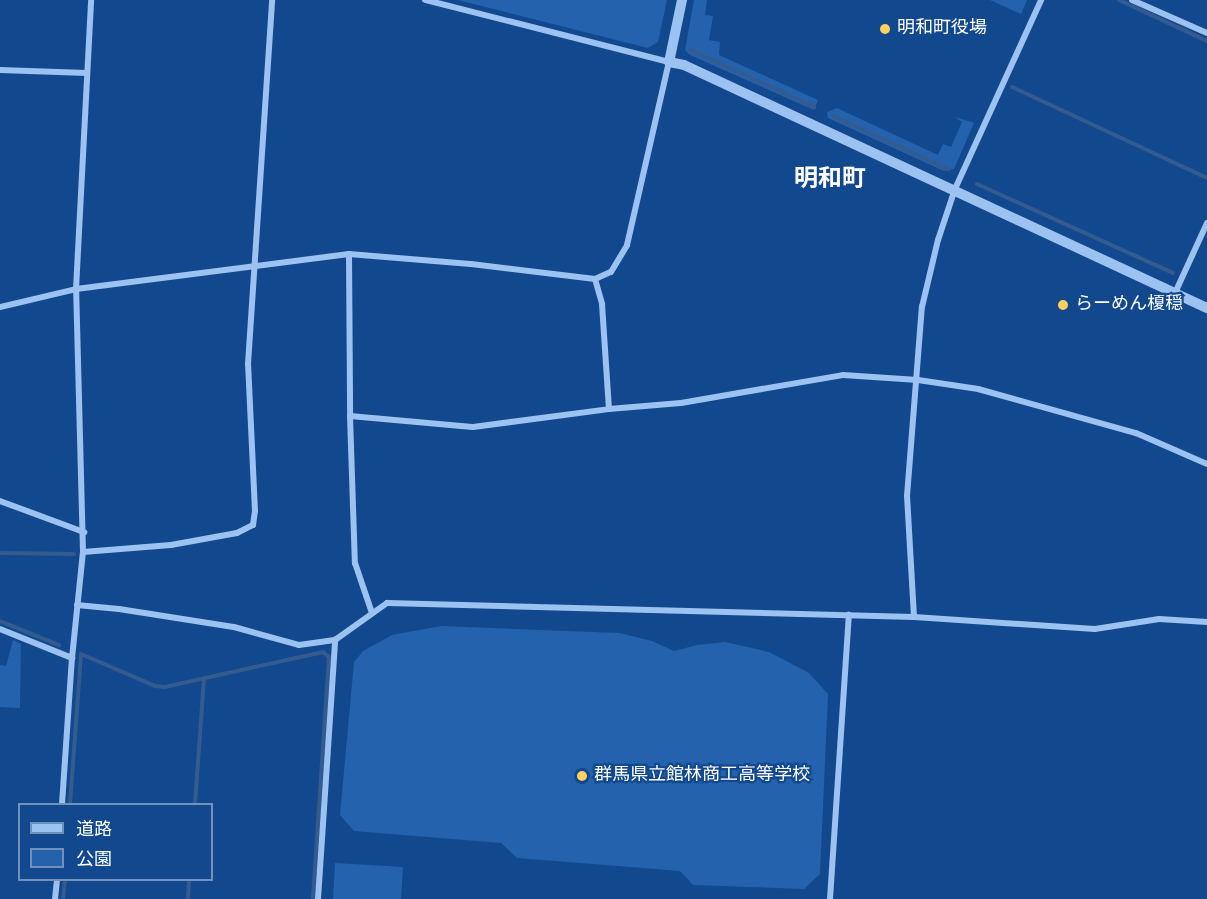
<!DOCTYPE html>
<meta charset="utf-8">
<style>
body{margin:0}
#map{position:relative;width:1207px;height:899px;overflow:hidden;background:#12488d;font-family:Overpass,"Noto Sans JP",sans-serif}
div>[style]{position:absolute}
.green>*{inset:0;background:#2462ad}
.stream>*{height:4px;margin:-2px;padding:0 2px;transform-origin:2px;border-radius:2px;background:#345b8f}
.minor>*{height:6px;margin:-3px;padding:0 3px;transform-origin:3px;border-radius:3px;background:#9bc2f1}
.tertiary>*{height:10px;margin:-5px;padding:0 5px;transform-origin:5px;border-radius:5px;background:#9bc2f1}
.dots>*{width:16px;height:16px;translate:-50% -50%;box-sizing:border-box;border:3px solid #12488d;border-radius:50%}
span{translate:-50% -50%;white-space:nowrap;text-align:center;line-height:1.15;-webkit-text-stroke:4.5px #12488d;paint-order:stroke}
.poi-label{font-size:18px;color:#fff}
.left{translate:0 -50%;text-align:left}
.district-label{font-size:24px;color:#fff;font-weight:700}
.legend{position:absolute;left:18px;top:803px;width:195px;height:78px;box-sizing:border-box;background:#12488d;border:2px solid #7191bb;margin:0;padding:8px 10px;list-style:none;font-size:18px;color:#fff}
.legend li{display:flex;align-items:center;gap:12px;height:30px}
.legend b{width:30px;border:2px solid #7191bb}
</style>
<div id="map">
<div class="green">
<i style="clip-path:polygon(458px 0,667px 0,658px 42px,648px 48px)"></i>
<i style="clip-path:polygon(694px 0,707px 0,705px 15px,713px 16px,709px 40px,720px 42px,719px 55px,818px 100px,814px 110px,690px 55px,685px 50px)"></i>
<i style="clip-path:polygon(990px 0,1027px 0,1021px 14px)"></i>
<i style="clip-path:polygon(837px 108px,938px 155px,943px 144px,951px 147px,962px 122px,955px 117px,974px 123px,954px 169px,944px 171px,828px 118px,827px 112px)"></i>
<i style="clip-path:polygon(441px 626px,619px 633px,652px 641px,674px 651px,697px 645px,725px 642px,769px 652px,809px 673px,828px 694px,820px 874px,804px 889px,693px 885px,680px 871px,517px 858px,501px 843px,354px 831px,340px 815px,354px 662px,363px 651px,392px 635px)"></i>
<i style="clip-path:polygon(13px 640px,21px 644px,20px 708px,0 707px,0 665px,6px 666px)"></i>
<i style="clip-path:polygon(335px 863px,403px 867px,401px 899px,333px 899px)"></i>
</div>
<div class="stream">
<i style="left:1119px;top:0;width:97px;rotate:25deg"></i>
<i style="left:691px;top:50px;width:136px;rotate:24.9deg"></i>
<i style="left:1012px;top:87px;width:215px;rotate:25deg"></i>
<i style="left:833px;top:116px;width:127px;rotate:24.7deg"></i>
<i style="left:977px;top:184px;width:215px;rotate:24.4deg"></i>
<i style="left:0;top:553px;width:74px;rotate:0.8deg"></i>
<i style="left:0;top:621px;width:64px;rotate:22.1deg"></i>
<i style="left:70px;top:804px;width:150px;rotate:-85.8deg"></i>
<i style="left:81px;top:654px;width:81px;rotate:23.4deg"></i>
<i style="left:155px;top:686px;width:10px;rotate:6deg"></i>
<i style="left:165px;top:687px;width:162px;rotate:-12.5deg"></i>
<i style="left:323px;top:652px;width:8px;rotate:40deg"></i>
<i style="left:329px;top:657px;width:243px;rotate:93.8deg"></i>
<i style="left:195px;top:804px;width:126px;rotate:-85.9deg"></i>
<i style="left:63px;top:899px;width:19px;rotate:-84deg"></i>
<i style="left:188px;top:899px;width:19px;rotate:-87deg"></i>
</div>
<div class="minor">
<i style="left:1132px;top:0;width:82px;rotate:23.7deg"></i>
<i style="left:0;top:70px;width:87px;rotate:2deg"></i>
<i style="left:349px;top:254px;width:162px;rotate:89.6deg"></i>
<i style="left:350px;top:416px;width:147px;rotate:88.1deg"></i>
<i style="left:355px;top:563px;width:53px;rotate:71.2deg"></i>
<i style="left:595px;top:279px;width:26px;rotate:74deg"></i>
<i style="left:602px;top:304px;width:105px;rotate:86.2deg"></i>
<i style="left:1175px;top:293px;width:77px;rotate:-65.4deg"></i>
<i style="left:0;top:307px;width:78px;rotate:-13.3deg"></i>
<i style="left:76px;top:289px;width:275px;rotate:-7.3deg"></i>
<i style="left:349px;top:254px;width:122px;rotate:4.7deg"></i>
<i style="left:471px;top:264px;width:125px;rotate:6.9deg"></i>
<i style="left:595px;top:279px;width:17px;rotate:-24deg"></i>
<i style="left:611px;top:272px;width:31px;rotate:-59deg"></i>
<i style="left:627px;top:245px;width:188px;rotate:-77.1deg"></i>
<i style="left:669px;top:62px;width:252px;rotate:-165.7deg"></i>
<i style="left:350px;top:416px;width:123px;rotate:5.1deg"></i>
<i style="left:473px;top:427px;width:137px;rotate:-7.5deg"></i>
<i style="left:609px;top:409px;width:72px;rotate:-4.8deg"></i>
<i style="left:681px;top:403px;width:164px;rotate:-9.8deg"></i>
<i style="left:843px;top:375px;width:75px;rotate:3.8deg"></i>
<i style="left:918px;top:380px;width:61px;rotate:8.5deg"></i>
<i style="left:978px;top:389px;width:164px;rotate:15.6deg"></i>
<i style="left:1136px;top:433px;width:77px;rotate:23.6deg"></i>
<i style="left:0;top:501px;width:90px;rotate:20.3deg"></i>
<i style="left:83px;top:552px;width:88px;rotate:-4.5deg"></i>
<i style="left:171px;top:545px;width:67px;rotate:-10.3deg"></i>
<i style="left:237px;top:533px;width:18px;rotate:-27deg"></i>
<i style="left:253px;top:525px;width:14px;rotate:-82deg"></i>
<i style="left:255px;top:511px;width:147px;rotate:-92.7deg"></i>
<i style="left:248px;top:364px;width:365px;rotate:-86.2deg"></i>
<i style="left:77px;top:605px;width:42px;rotate:5.4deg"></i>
<i style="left:119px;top:609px;width:116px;rotate:8.9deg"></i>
<i style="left:234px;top:627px;width:67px;rotate:15.5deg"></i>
<i style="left:299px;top:645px;width:36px;rotate:-8deg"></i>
<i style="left:335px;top:640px;width:64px;rotate:-35.4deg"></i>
<i style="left:387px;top:603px;width:527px;rotate:1.52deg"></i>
<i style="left:914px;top:617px;width:181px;rotate:3.8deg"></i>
<i style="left:1095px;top:629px;width:65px;rotate:-8.9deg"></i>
<i style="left:1159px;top:619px;width:48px;rotate:3.6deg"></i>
<i style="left:914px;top:617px;width:121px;rotate:-93.3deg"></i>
<i style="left:907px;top:496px;width:190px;rotate:-85.5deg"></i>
<i style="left:922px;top:307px;width:69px;rotate:-76.6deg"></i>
<i style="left:938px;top:240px;width:54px;rotate:-71.6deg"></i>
<i style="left:955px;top:189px;width:208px;rotate:-65.5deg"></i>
<i style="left:0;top:629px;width:78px;rotate:21.9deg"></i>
<i style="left:62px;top:804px;width:146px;rotate:-86.1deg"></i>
<i style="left:72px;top:658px;width:107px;rotate:-84.1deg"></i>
<i style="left:83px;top:552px;width:263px;rotate:-91.5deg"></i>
<i style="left:76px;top:289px;width:289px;rotate:-87deg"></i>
<i style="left:55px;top:899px;width:19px;rotate:-84deg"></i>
<i style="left:318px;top:899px;width:260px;rotate:-86.2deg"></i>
<i style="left:830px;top:899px;width:285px;rotate:-86.2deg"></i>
</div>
<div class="tertiary">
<i style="left:682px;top:0;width:63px;rotate:101.8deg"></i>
<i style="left:669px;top:62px;width:15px;rotate:11deg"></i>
<i style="left:684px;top:65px;width:577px;rotate:24.92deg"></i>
</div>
<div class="dots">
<i style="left:885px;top:29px;background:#ffd05c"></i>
<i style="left:1063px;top:305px;background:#ffd05c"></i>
<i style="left:582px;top:776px;background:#ffd05c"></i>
</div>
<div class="poi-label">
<span class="left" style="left:897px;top:29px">明和町役場</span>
<span class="left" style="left:1075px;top:305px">らーめん榎穏</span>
<span class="left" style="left:594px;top:776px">群馬県立館林商工高等学校</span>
</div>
<div class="district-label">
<span style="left:830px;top:181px">明和町</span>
</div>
<ul class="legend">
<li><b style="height:8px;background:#9bc2f1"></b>道路</li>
<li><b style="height:16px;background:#2462ad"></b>公園</li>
</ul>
</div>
